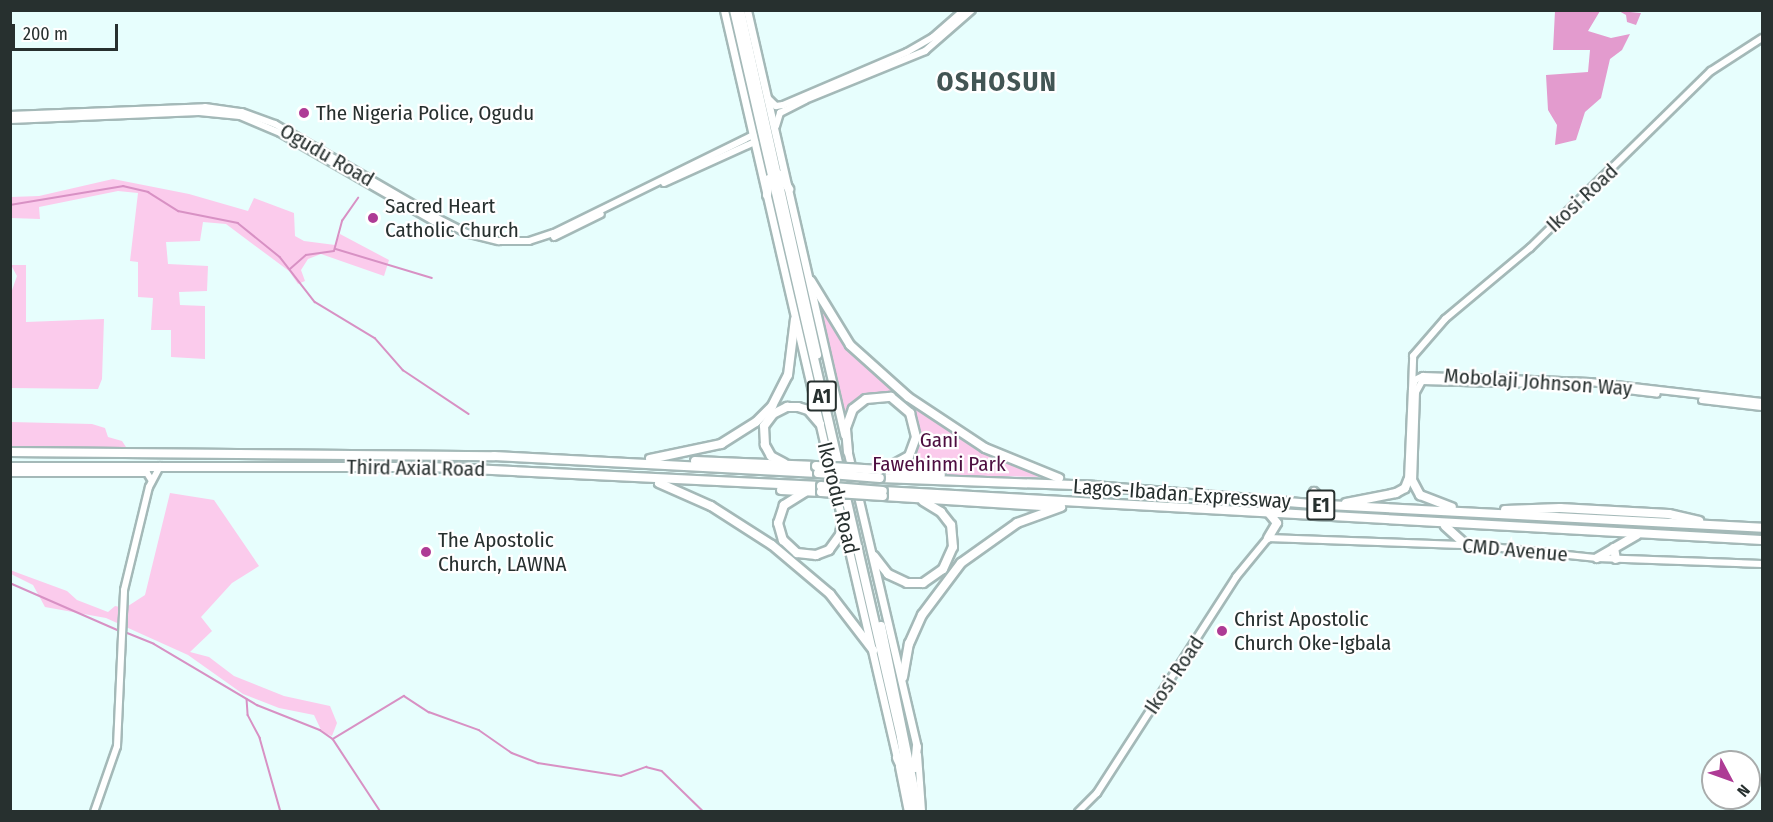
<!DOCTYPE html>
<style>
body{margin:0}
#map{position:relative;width:1773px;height:822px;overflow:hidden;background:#e7fefd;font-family:"Fira Sans Condensed",sans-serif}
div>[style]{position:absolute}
.green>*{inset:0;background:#fbcbec}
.forest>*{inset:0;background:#e39bce}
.stream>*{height:1.5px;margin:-0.75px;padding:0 0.75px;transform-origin:0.75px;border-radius:0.75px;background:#d891c4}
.roads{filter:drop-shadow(2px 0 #a4b9b8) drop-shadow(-2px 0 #a4b9b8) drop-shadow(0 2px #a4b9b8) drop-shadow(0 -2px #a4b9b8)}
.secondary>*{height:6px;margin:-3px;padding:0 3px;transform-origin:3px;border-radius:3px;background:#fff}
.primary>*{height:7px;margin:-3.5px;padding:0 3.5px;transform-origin:3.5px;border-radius:3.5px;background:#fff}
.highway>*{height:8px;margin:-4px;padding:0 4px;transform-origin:4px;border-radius:4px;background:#fff}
.bridges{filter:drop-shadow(2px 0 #a4b9b8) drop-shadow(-2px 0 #a4b9b8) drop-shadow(0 2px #a4b9b8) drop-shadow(0 -2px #a4b9b8)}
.highway-bridge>*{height:8px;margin:-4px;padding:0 4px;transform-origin:4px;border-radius:4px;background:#fff}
.dots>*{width:16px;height:16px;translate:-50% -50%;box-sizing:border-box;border:3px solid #fff;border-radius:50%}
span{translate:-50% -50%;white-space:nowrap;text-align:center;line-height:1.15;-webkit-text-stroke:4.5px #fff;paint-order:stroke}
.shield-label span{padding:2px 4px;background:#fff;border:2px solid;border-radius:4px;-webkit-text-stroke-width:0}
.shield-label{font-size:20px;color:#27302f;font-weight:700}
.poi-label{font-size:21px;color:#27302f}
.left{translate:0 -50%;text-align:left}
.street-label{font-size:21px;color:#27302f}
.park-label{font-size:21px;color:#4d0e40}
.district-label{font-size:27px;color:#425554;font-weight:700;letter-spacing:1.5px}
.frame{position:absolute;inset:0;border:12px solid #27302f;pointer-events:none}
.north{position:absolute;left:1701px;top:750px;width:60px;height:60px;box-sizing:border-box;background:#fff;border:2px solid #a9acac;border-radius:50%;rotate:131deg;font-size:16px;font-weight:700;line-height:24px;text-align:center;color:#27302f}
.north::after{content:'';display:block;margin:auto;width:21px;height:27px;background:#ae3b95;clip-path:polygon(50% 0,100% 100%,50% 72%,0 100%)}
.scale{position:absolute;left:12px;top:24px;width:106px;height:27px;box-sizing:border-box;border:3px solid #27302f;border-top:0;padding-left:8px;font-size:18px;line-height:21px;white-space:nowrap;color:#27302f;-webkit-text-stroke:4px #fff;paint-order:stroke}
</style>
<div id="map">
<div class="green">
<i style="clip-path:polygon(113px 179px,189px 194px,248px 211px,254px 198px,294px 213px,295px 236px,304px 241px,335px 245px,340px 234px,389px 260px,384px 276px,321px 254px,308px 259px,301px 270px,305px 281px,298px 284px,289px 271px,226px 224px,203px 222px,200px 241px,166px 242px,168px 264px,208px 266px,207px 291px,179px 292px,180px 305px,205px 306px,205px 359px,171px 357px,171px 330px,151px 330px,153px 298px,138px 297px,138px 262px,130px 261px,138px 193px,118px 191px,39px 207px,40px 219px,11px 218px,11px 197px,39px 196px)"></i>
<i style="clip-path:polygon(11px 265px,26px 265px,26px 322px,104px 319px,102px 379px,98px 389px,11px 388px,11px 293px,17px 276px)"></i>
<i style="clip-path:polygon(818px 304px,856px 355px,916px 407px,963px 439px,1043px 477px,937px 475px,896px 470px,916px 450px,917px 419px,901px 399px,883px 393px,858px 400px,844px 419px)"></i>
<i style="clip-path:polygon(11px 422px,92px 424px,105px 428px,108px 437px,122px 441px,126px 447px,11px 447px)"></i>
<i style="clip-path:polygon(170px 493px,214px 500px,259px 566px,232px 583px,201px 617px,212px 631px,190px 652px,209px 657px,234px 676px,284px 696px,330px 706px,337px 723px,332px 736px,322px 732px,314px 715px,279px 708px,243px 694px,188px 655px,106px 618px,45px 607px,33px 585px,11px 574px,10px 570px,67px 591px,77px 600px,108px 612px,115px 606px,125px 608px,145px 595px)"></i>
</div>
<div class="forest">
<i style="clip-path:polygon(1555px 11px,1600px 11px,1588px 31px,1611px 38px,1630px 34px,1622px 50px,1610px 59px,1601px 98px,1585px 112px,1576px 140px,1555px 145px,1557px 125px,1548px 110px,1546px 75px,1588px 72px,1590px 50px,1553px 50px)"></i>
<i style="clip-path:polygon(1619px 11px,1641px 13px,1636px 25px,1627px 22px,1626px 15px)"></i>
</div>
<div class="stream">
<i style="left:10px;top:205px;width:115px;rotate:-9.5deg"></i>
<i style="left:123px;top:186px;width:26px;rotate:13deg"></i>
<i style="left:148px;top:192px;width:36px;rotate:32deg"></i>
<i style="left:178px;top:211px;width:61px;rotate:11.3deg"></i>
<i style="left:238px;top:223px;width:54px;rotate:39deg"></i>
<i style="left:280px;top:257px;width:57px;rotate:52.1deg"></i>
<i style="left:315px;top:302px;width:70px;rotate:31deg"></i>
<i style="left:375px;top:338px;width:43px;rotate:48.8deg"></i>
<i style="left:403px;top:370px;width:79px;rotate:33.7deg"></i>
<i style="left:336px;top:249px;width:100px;rotate:16.8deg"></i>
<i style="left:290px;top:269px;width:21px;rotate:-41deg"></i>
<i style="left:306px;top:255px;width:28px;rotate:-8deg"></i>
<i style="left:334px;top:251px;width:31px;rotate:-75deg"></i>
<i style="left:342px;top:221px;width:28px;rotate:-55deg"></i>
<i style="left:10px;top:583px;width:120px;rotate:23.6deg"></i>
<i style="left:125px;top:632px;width:31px;rotate:22deg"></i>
<i style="left:154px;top:644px;width:120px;rotate:30.6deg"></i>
<i style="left:257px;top:705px;width:68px;rotate:21.6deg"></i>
<i style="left:320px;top:730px;width:16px;rotate:35deg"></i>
<i style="left:333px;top:739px;width:87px;rotate:56.7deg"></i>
<i style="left:247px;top:699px;width:16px;rotate:86deg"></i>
<i style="left:248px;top:715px;width:26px;rotate:62deg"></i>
<i style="left:260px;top:738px;width:77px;rotate:74.2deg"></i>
<i style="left:333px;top:739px;width:83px;rotate:-31.2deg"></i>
<i style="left:404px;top:696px;width:30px;rotate:33deg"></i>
<i style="left:429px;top:712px;width:53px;rotate:19.8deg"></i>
<i style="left:479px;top:730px;width:40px;rotate:34.9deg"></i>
<i style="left:512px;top:753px;width:28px;rotate:21deg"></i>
<i style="left:538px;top:763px;width:84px;rotate:8.9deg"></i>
<i style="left:621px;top:776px;width:27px;rotate:-20deg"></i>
<i style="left:646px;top:767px;width:16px;rotate:14deg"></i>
<i style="left:662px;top:771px;width:59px;rotate:44.3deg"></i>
</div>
<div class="roads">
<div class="secondary">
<i style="left:769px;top:99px;width:10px;rotate:45deg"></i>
<i style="left:776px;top:106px;width:7px;rotate:-8deg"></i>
<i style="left:783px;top:105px;width:135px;rotate:-23.1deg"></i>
<i style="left:907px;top:52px;width:30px;rotate:-30deg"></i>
<i style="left:933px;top:37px;width:41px;rotate:-41.1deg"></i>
<i style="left:10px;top:115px;width:195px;rotate:-2.3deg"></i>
<i style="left:205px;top:107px;width:37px;rotate:8deg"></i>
<i style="left:242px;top:112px;width:35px;rotate:20deg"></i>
<i style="left:275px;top:124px;width:187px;rotate:30.1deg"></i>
<i style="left:437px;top:218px;width:33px;rotate:27deg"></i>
<i style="left:466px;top:233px;width:34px;rotate:14deg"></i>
<i style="left:499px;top:241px;width:30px"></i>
<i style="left:529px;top:241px;width:26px;rotate:-18deg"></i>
<i style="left:554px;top:233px;width:222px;rotate:-26.2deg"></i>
<i style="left:10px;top:120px;width:189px;rotate:-2.4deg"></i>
<i style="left:199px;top:112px;width:41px;rotate:5.6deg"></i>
<i style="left:240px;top:116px;width:43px;rotate:23deg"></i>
<i style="left:280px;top:133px;width:185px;rotate:29.9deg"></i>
<i style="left:776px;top:126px;width:14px;rotate:-73deg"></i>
<i style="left:780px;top:113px;width:28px;rotate:-27deg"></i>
<i style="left:805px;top:100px;width:130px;rotate:-22.2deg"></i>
<i style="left:925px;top:51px;width:62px;rotate:-41.1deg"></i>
<i style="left:664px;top:183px;width:100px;rotate:-24.3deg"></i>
<i style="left:554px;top:237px;width:52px;rotate:-26.1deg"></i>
<i style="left:1619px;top:389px;width:38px;rotate:7deg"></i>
<i style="left:1412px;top:390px;width:34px;rotate:-88deg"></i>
<i style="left:1413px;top:356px;width:49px;rotate:-49.1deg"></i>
<i style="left:1445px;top:319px;width:111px;rotate:-39.9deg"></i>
<i style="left:1530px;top:248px;width:253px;rotate:-44.4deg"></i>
<i style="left:1711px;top:71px;width:61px;rotate:-32.9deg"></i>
<i style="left:1702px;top:400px;width:60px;rotate:6.7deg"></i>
<i style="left:10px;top:473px;width:137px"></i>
<i style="left:147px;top:473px;width:9px;rotate:58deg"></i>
<i style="left:1408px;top:480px;width:90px;rotate:-87.5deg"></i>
<i style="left:1412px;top:390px;width:10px;rotate:-73deg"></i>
<i style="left:1415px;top:380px;width:9px;rotate:-27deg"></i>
<i style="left:1423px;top:376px;width:167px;rotate:2.1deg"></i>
<i style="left:1590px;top:382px;width:173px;rotate:6.6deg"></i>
<i style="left:1413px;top:482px;width:90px;rotate:-88.1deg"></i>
<i style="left:1416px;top:392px;width:13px;rotate:-61deg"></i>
<i style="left:1422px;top:381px;width:154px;rotate:1.5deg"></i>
<i style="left:918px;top:755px;width:56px;rotate:85.9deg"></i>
<i style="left:899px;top:767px;width:46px;rotate:78.7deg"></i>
<i style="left:94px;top:812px;width:70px;rotate:-70.8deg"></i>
<i style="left:117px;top:746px;width:156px;rotate:-87.4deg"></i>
<i style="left:124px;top:590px;width:106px;rotate:-76.4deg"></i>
<i style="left:149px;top:487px;width:24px;rotate:-62deg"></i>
<i style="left:1078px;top:812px;width:27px;rotate:-45deg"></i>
<i style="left:1097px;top:793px;width:257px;rotate:-57.2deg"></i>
<i style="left:1236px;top:577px;width:50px;rotate:-50.6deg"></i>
<i style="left:1268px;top:538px;width:214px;rotate:2.1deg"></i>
<i style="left:1482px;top:546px;width:116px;rotate:6deg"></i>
<i style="left:1597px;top:558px;width:165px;rotate:2.1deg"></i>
</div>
<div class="primary">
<i style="left:724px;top:10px;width:768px;rotate:76.98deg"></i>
<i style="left:747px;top:10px;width:436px;rotate:77.1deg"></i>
<i style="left:847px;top:449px;width:306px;rotate:76.8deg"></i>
</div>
<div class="highway">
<i style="left:734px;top:10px;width:746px;rotate:77.06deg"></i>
<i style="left:901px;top:737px;width:76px;rotate:80.9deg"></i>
<i style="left:740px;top:10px;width:353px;rotate:77.4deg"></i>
<i style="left:780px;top:175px;width:17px;rotate:57deg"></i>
<i style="left:767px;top:195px;width:16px;rotate:-83deg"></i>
<i style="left:811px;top:281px;width:75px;rotate:58.6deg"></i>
<i style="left:850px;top:345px;width:78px;rotate:41.9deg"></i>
<i style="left:908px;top:397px;width:92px;rotate:33.5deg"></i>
<i style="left:985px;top:448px;width:80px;rotate:22.1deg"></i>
<i style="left:10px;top:452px;width:484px;rotate:0.5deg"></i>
<i style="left:494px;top:456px;width:324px;rotate:3deg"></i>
<i style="left:848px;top:452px;width:24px;rotate:-95deg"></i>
<i style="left:846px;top:428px;width:20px;rotate:-70deg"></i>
<i style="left:853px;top:409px;width:16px;rotate:-38deg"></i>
<i style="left:866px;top:399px;width:25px;rotate:-5deg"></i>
<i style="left:891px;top:397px;width:25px;rotate:40deg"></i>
<i style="left:910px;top:413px;width:25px;rotate:76deg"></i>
<i style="left:916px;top:437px;width:20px;rotate:110deg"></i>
<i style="left:909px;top:456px;width:25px;rotate:151deg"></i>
<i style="left:650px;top:459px;width:73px;rotate:-11.9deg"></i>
<i style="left:721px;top:444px;width:41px;rotate:-32.2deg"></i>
<i style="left:756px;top:422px;width:23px;rotate:-45deg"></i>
<i style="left:772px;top:406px;width:35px;rotate:-63deg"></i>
<i style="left:788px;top:375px;width:56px;rotate:-82.9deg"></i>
<i style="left:695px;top:461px;width:121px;rotate:2.4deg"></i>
<i style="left:784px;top:463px;width:15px;rotate:-152deg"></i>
<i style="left:771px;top:456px;width:13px;rotate:-119deg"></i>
<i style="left:765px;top:445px;width:19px;rotate:-93deg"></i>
<i style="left:764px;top:426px;width:15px;rotate:-53deg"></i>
<i style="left:773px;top:414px;width:16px;rotate:-27deg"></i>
<i style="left:787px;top:407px;width:11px"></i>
<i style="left:798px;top:407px;width:10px;rotate:17deg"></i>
<i style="left:808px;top:410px;width:18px;rotate:49deg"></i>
<i style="left:10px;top:467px;width:420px"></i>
<i style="left:430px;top:467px;width:391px;rotate:2.8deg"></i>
<i style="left:880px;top:470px;width:61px;rotate:4.7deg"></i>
<i style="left:880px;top:478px;width:214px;rotate:2.1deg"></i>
<i style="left:1094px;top:486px;width:234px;rotate:4.7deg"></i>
<i style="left:1327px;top:505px;width:436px;rotate:3deg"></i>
<i style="left:1413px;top:482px;width:15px;rotate:62deg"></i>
<i style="left:1420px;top:495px;width:34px;rotate:21deg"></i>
<i style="left:659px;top:483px;width:57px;rotate:23.9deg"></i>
<i style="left:711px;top:506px;width:72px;rotate:32.6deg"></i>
<i style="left:772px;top:545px;width:76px;rotate:40.2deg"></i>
<i style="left:830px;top:594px;width:71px;rotate:52.5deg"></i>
<i style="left:781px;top:490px;width:40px;rotate:2.9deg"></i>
<i style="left:883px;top:491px;width:880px;rotate:3.19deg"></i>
<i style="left:805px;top:492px;width:25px;rotate:148deg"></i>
<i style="left:784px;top:505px;width:19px;rotate:108deg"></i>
<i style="left:778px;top:523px;width:18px;rotate:74deg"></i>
<i style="left:783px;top:540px;width:19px;rotate:43deg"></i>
<i style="left:797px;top:553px;width:19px;rotate:6deg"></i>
<i style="left:816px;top:555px;width:14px;rotate:-21deg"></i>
<i style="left:829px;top:550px;width:19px;rotate:-54deg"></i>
<i style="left:840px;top:535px;width:21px;rotate:-82deg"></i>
<i style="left:1314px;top:492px;width:17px;rotate:45deg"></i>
<i style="left:883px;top:496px;width:175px;rotate:3.6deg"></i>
<i style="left:1346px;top:503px;width:51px;rotate:-11.3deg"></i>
<i style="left:1396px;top:493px;width:10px;rotate:-29deg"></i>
<i style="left:1405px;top:488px;width:9px;rotate:-69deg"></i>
<i style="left:1505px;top:510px;width:55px;rotate:-2.1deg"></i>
<i style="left:1560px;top:508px;width:109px;rotate:3.2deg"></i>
<i style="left:1669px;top:514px;width:31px;rotate:13deg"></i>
<i style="left:1445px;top:526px;width:28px;rotate:42deg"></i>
<i style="left:1268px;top:538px;width:17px;rotate:-59deg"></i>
<i style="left:1277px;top:523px;width:13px;rotate:-129deg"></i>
<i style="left:1614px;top:548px;width:11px;rotate:80deg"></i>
<i style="left:874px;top:556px;width:23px;rotate:52deg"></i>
<i style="left:888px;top:574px;width:21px;rotate:25deg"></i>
<i style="left:907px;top:583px;width:16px"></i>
<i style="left:923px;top:583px;width:24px;rotate:-35deg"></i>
<i style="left:943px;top:569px;width:24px;rotate:-66deg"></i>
<i style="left:953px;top:547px;width:22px;rotate:-95deg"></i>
<i style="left:951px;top:525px;width:16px;rotate:-128deg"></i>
<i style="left:941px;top:512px;width:21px;rotate:-149deg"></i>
<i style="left:1597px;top:558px;width:46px;rotate:-29.9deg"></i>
<i style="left:881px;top:626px;width:190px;rotate:78.5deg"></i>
<i style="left:903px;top:677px;width:34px;rotate:-80deg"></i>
<i style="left:909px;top:644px;width:32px;rotate:-66deg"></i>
<i style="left:922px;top:615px;width:65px;rotate:-53.1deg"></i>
<i style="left:961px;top:563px;width:69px;rotate:-35.5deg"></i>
<i style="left:1017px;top:523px;width:47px;rotate:-20deg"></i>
<i style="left:897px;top:758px;width:19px;rotate:65deg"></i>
<i style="left:915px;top:768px;width:21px;rotate:-85deg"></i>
</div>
</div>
<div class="bridges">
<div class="highway-bridge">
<i style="left:816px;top:466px;width:64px;rotate:3.6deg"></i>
<i style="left:818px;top:473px;width:62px;rotate:4.6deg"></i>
<i style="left:821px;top:486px;width:62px;rotate:4.6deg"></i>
<i style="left:821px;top:492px;width:62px;rotate:3.7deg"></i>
</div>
</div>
<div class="dots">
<i style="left:304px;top:113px;background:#ae3b95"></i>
<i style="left:373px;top:218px;background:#ae3b95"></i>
<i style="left:426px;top:552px;background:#ae3b95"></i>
<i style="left:1222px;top:631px;background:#ae3b95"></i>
</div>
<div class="shield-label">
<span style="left:822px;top:396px">A1</span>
<span style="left:1321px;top:505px">E1</span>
</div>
<div class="poi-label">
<span class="left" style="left:316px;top:113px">The Nigeria Police, Ogudu</span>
<span class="left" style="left:385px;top:218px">Sacred Heart<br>Catholic Church</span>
<span class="left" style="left:438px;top:552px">The Apostolic<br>Church, LAWNA</span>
<span class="left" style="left:1234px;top:631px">Christ Apostolic<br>Church Oke-Igbala</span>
</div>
<div class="street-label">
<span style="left:327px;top:155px;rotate:30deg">Ogudu Road</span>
<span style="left:1582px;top:198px;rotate:-43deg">Ikosi Road</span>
<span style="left:1538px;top:382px;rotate:4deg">Mobolaji Johnson Way</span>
<span style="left:416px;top:468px;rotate:1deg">Third Axial Road</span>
<span style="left:1182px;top:494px;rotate:4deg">Lagos-Ibadan Expressway</span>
<span style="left:838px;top:498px;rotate:76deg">Ikorodu Road</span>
<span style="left:1515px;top:550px;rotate:5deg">CMD Avenue</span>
<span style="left:1174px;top:675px;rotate:-56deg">Ikosi Road</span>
</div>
<div class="park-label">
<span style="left:939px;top:452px">Gani<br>Fawehinmi Park</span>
</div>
<div class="district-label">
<span style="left:997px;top:83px">OSHOSUN</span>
</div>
<div class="frame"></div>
<div class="north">N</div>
<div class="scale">200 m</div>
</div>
